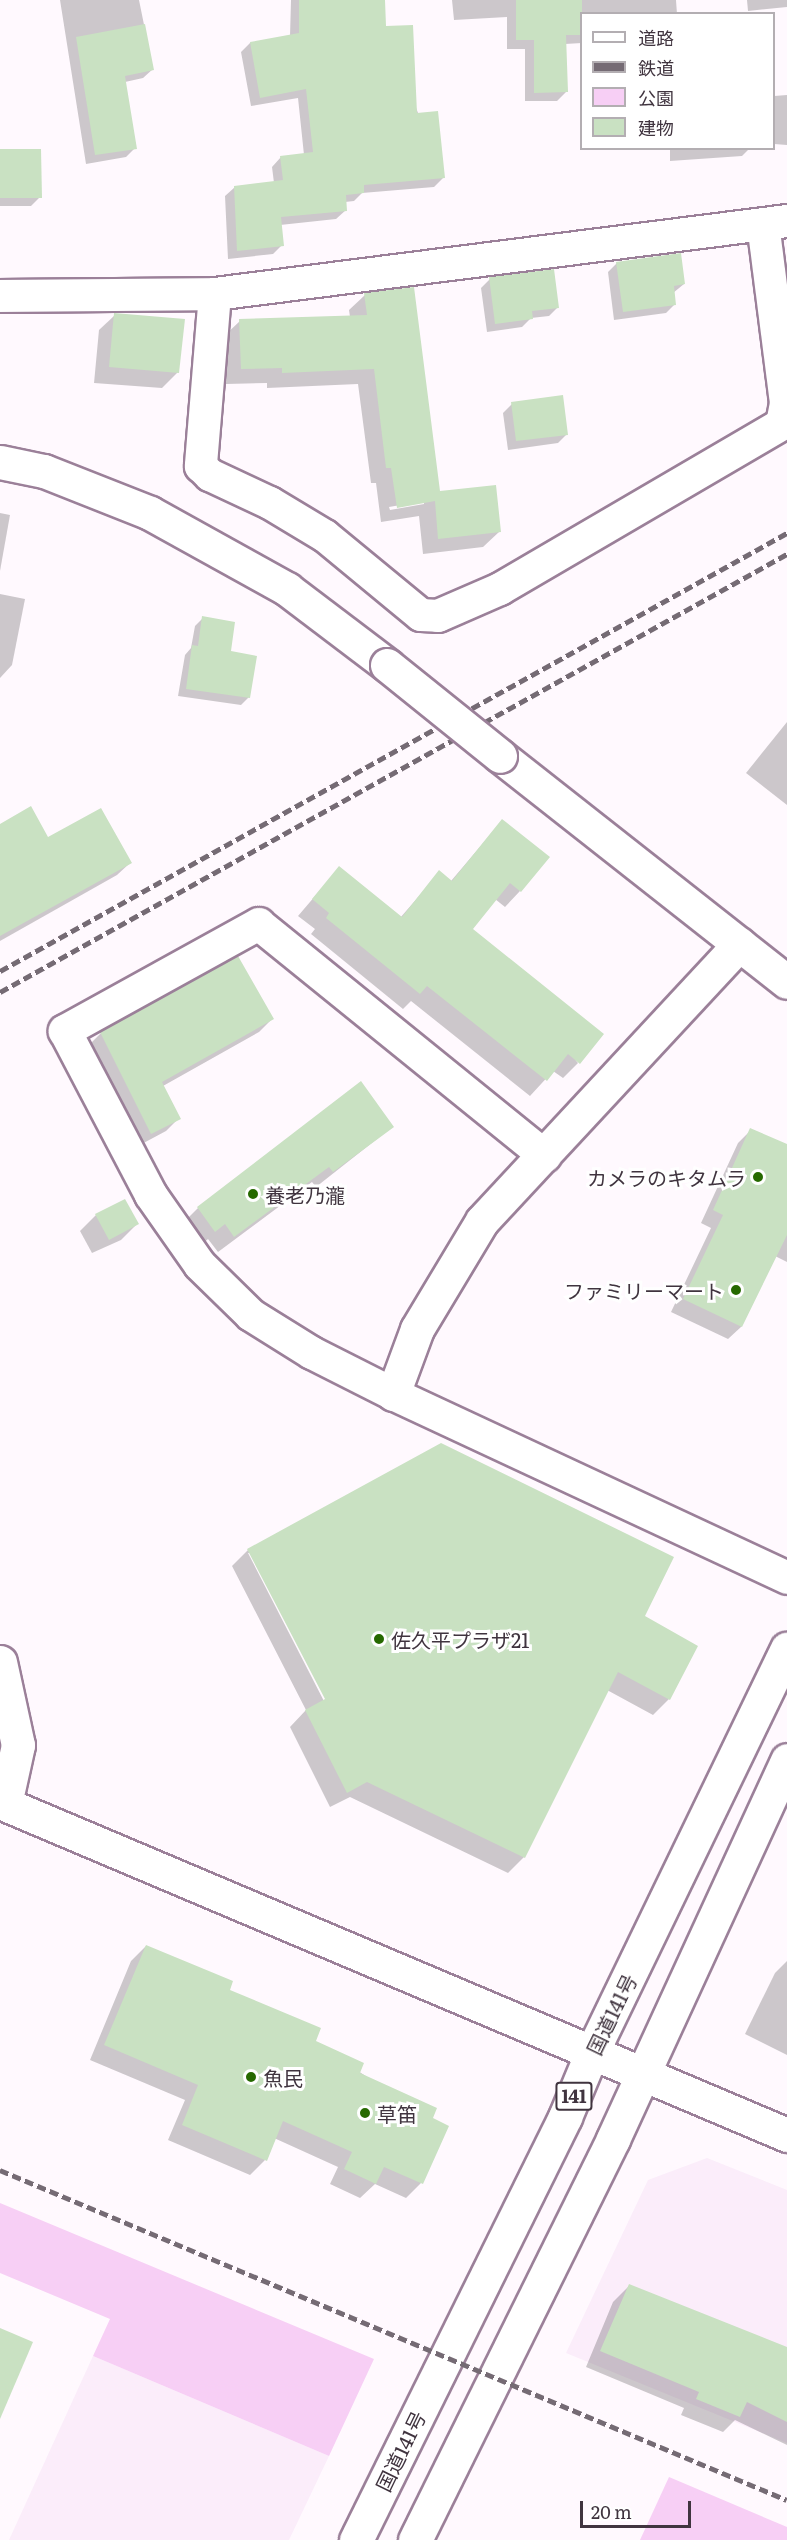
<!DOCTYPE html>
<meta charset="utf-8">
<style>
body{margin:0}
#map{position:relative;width:787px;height:2540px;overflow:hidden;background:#fff9fe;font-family:Literata,"Noto Sans JP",serif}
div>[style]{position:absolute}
.built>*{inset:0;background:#fbedfa}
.green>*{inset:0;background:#f7cff5}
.shadow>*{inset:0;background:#0003}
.building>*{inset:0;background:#c9e1c2}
.roads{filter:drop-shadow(2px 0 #9b8099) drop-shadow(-2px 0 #9b8099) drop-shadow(0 2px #9b8099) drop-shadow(0 -2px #9b8099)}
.minor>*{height:32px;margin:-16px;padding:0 16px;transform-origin:16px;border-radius:16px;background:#fff}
.tertiary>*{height:33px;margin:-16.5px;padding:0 16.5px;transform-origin:16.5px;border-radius:16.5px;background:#fff}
.trunk>*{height:33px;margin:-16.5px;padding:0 16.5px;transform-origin:16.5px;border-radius:16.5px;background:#fff}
.rail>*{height:4.5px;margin-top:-2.25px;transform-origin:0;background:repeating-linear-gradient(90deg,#756b74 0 9px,transparent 0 13.5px)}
.bridges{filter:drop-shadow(2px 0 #9b8099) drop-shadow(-2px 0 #9b8099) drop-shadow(0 2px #9b8099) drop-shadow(0 -2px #9b8099)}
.tertiary-bridge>*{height:33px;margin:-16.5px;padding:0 16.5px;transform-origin:16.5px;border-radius:16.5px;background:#fff}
.dots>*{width:16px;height:16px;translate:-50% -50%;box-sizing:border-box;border:3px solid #fff;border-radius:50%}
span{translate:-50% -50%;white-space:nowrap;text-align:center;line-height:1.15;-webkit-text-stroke:6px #fff;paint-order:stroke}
.shield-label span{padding:2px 4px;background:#fff;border:2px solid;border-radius:4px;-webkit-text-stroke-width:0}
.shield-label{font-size:18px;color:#40343f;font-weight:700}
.poi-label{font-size:20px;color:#40343f}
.right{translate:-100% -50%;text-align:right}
.left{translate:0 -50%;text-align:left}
.street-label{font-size:20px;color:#40343f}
.legend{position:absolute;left:580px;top:12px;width:195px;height:138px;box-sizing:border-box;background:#fff;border:2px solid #b3aeb2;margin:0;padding:8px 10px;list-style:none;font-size:18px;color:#40343f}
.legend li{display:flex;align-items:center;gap:12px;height:30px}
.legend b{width:30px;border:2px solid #b3aeb2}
.scale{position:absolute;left:580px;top:2501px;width:111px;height:27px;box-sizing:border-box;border:3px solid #40343f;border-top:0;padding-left:8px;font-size:18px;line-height:21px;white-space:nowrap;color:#40343f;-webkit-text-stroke:4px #fff;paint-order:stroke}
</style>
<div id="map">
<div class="built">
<i style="clip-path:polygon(707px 2158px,787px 2190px,787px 2443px,566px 2353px,648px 2180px)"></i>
<i style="clip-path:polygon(93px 2356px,329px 2456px,289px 2540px,9px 2540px)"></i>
</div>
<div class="green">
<i style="clip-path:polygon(0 2203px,374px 2359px,329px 2456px,93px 2356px,110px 2319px,0 2273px)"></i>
<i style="clip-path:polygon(669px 2477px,787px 2527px,787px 2540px,640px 2540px)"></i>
</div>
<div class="shadow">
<i style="clip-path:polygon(60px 0,139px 0,153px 69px,143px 78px,125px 82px,135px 148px,126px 157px,86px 164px)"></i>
<i style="clip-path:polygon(291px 0,383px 0,385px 27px,443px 178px,434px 187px,362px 193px,354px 201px,345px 202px,346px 210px,336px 219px,280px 225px,282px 245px,273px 254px,228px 259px,225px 196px,235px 187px,274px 183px,272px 167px,281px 157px,304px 155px,298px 98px,251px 106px,241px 52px,250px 43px,290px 36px)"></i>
<i style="clip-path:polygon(452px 0,676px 0,677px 14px,582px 14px,582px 43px,565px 44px,566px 92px,557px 101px,525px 101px,525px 49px,507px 49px,507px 17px,454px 20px)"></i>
<i style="clip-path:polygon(747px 0,787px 0,787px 7px,748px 11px)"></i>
<i style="clip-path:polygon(787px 95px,787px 145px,774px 144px,774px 96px)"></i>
<i style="clip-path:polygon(670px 148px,750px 148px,742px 156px,670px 161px)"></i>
<i style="clip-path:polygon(0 151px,40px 197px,31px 206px,0 206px)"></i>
<i style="clip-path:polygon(617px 263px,684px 284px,673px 293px,675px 304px,666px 313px,614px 320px,608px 272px)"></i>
<i style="clip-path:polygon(490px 279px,558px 307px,549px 316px,531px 318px,522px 327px,487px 332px,481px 288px)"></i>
<i style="clip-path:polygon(evenodd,365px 295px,438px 493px,499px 532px,483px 547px,423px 554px,419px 516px,381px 522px,376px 483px,371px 483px,358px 384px,267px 388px,267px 383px,226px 384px,224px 336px,240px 321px,350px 317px,349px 310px,365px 295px,424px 501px,424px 504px,390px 510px,389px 507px,424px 501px)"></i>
<i style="clip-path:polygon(115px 315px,178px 372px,162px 388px,94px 383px,99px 330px)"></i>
<i style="clip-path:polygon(512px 404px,567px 434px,558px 443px,508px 450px,503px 413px)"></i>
<i style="clip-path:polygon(0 513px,10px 515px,0 571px)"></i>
<i style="clip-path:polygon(0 594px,25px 599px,12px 665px,0 678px)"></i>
<i style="clip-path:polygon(203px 618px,249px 697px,241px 705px,178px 696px,185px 655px,191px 648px,195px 626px)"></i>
<i style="clip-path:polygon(787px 722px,787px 805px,746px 773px)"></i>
<i style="clip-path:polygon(502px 821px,520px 891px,505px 907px,495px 899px,471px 929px,578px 1063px,563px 1078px,553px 1071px,530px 1096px,411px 1001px,403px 1009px,311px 934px,315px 929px,298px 916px,339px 868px,400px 918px,440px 872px,451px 881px)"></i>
<i style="clip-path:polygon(0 826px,48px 839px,130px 863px,117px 875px,0 941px)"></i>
<i style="clip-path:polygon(272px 1019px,259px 1032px,163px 1086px,179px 1118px,166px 1131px,138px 1146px,88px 1046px,101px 1033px)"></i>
<i style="clip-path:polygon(392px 1127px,316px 1187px,312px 1182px,218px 1252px,208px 1239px,199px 1247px,182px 1224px,198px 1208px)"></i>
<i style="clip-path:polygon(751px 1130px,787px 1146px,787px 1262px,775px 1256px,741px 1327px,728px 1339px,671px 1312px,711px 1228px,701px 1223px,738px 1143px)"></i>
<i style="clip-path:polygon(96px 1215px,137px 1224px,121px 1240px,92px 1253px,80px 1231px)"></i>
<i style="clip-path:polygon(evenodd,248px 1550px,643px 1617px,669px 1699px,653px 1715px,607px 1690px,524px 1857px,508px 1873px,350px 1797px,330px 1807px,290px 1727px,306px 1710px,232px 1566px,248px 1550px,248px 1553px,251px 1553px,329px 1705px,327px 1707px,248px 1553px)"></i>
<i style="clip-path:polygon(146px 1946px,314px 2042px,431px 2119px,421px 2183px,406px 2198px,375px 2184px,360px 2198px,330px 2184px,338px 2167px,274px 2138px,265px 2160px,250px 2175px,168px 2140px,185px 2100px,90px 2060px,131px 1961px)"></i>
<i style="clip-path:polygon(787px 1961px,787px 2055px,745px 2034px,775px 1973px)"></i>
<i style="clip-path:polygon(629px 2286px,787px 2349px,787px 2445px,735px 2420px,723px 2432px,681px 2415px,684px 2408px,586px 2367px,613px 2302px)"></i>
</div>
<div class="building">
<i style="clip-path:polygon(299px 0,385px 0,386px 26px,413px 25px,417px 113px,438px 111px,445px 178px,364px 185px,364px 193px,346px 195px,347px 211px,281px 217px,284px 246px,237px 251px,234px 186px,283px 180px,280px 156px,313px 152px,306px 89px,260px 98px,250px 42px,299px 33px)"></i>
<i style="clip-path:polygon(516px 0,582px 0,582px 35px,566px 35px,568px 92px,534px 93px,534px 40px,516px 40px)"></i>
<i style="clip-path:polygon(145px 24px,154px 70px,125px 76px,137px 149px,95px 155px,76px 37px)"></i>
<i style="clip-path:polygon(0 149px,41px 149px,42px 198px,0 198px)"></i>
<i style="clip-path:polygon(681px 253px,685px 284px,674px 286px,676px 305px,623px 312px,616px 262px)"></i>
<i style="clip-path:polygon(554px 269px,559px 308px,532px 311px,533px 319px,495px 324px,489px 277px)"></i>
<i style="clip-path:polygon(414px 287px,440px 491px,496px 485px,501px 532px,438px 539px,435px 501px,397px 508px,391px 468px,386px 468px,374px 369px,282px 373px,282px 368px,241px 369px,239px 319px,367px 315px,364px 293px)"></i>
<i style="clip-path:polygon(114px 313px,185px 319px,179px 373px,109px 367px)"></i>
<i style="clip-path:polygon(563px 395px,568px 435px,516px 441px,511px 402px)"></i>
<i style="clip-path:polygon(202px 616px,235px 622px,231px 651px,257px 656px,250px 698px,186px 689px,192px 645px,198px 646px)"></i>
<i style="clip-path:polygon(31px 806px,48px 837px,101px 808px,132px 863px,0 936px,0 824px)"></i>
<i style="clip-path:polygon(502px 819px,550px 857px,521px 892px,510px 883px,473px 929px,604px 1034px,580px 1064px,568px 1054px,547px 1081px,427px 986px,420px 994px,326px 918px,329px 913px,312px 899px,339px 866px,402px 917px,439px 870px,452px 881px)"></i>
<i style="clip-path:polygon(238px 956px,274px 1019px,162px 1082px,181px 1119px,151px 1134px,100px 1032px)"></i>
<i style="clip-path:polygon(361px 1081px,394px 1127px,333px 1172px,329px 1167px,234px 1237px,225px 1224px,215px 1232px,197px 1207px)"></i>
<i style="clip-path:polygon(750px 1128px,787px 1144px,787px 1235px,742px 1327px,683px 1299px,723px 1215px,713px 1210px)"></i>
<i style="clip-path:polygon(125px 1199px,139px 1224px,109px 1240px,95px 1214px)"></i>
<i style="clip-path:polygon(441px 1443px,674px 1557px,645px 1616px,698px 1646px,670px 1700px,618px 1672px,525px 1858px,367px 1782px,347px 1793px,305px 1710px,325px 1699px,247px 1549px)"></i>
<i style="clip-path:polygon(146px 1945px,233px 1981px,230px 1990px,321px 2028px,316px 2041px,364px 2063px,360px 2073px,437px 2108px,433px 2118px,449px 2126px,423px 2184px,384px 2167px,376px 2184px,344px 2169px,352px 2152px,283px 2121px,267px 2161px,182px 2125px,198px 2085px,104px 2045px)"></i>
<i style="clip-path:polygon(629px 2284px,787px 2347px,787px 2422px,747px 2402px,740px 2417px,696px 2399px,699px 2392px,600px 2351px)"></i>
<i style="clip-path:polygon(0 2328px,33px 2342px,0 2419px)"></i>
</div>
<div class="roads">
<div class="minor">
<i style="left:215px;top:294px;width:173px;rotate:94.7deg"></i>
<i style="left:201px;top:466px;width:13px;rotate:45deg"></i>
<i style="left:210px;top:475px;width:66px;rotate:25deg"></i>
<i style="left:270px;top:503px;width:64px;rotate:31deg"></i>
<i style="left:325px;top:536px;width:124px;rotate:39.5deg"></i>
<i style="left:421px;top:615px;width:17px;rotate:3deg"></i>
<i style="left:438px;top:616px;width:68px;rotate:-23.5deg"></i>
<i style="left:500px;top:589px;width:327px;rotate:-30.3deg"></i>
<i style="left:782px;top:424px;width:21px;rotate:-79deg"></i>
<i style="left:786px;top:403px;width:180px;rotate:-97.3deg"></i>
<i style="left:0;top:296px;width:215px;rotate:-0.5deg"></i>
<i style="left:215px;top:294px;width:577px;rotate:-7.27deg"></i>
<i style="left:545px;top:1156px;width:368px;rotate:-141deg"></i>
<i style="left:259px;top:924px;width:222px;rotate:151.1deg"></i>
<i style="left:65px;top:1031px;width:185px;rotate:62.3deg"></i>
<i style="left:151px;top:1195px;width:85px;rotate:55deg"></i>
<i style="left:200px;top:1265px;width:71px;rotate:44.4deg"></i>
<i style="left:251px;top:1315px;width:72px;rotate:31.9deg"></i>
<i style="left:312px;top:1353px;width:91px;rotate:26.8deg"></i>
<i style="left:393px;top:1394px;width:435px;rotate:25deg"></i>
</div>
<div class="tertiary">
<i style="left:0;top:462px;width:45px;rotate:11.6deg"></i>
<i style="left:44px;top:471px;width:114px;rotate:21.6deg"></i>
<i style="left:150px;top:513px;width:157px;rotate:29deg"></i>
<i style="left:287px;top:589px;width:126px;rotate:37.2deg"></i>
<i style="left:500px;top:756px;width:365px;rotate:38.2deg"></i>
<i style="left:393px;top:1394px;width:69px;rotate:-69.7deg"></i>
<i style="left:417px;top:1329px;width:126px;rotate:-59deg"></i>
<i style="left:482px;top:1221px;width:378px;rotate:-47.1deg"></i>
<i style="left:0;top:1662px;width:85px;rotate:77.8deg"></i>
<i style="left:18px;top:1745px;width:60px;rotate:102.4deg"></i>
<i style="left:0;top:1802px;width:855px;rotate:22.93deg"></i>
</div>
<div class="trunk">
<i style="left:356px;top:2540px;width:472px;rotate:-63.7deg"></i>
<i style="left:565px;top:2117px;width:70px;rotate:-67.4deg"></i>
<i style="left:592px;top:2052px;width:448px;rotate:-64.2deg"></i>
<i style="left:415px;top:2540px;width:447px;rotate:-63.7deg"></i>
<i style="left:613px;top:2139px;width:417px;rotate:-65.3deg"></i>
</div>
</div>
<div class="rail">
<i style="left:0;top:971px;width:901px;rotate:-29.1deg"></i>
<i style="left:0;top:992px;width:901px;rotate:-29.1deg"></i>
<i style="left:0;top:2170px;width:853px;rotate:22.75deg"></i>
</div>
<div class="bridges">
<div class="tertiary-bridge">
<i style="left:387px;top:665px;width:145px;rotate:38.8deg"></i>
</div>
</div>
<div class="dots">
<i style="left:758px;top:1177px;background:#266900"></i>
<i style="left:253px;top:1194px;background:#266900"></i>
<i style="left:736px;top:1290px;background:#266900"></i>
<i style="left:379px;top:1639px;background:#266900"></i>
<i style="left:251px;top:2077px;background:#266900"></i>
<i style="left:365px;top:2113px;background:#266900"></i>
</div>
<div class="shield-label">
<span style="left:574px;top:2096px">141</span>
</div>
<div class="poi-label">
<span class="right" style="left:746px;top:1177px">カメラのキタムラ</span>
<span class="left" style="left:265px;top:1194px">養老乃瀧</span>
<span class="right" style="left:724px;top:1290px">ファミリーマート</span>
<span class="left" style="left:391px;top:1639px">佐久平プラザ21</span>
<span class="left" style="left:263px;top:2077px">魚民</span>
<span class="left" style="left:377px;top:2113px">草笛</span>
</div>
<div class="street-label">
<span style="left:611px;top:2014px;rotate:-64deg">国道141号</span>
<span style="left:400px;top:2451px;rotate:-64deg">国道141号</span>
</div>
<ul class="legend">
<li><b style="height:8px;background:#fff"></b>道路</li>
<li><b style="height:8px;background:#756b74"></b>鉄道</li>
<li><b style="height:16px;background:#f7cff5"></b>公園</li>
<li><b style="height:16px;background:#c9e1c2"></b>建物</li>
</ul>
<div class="scale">20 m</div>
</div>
